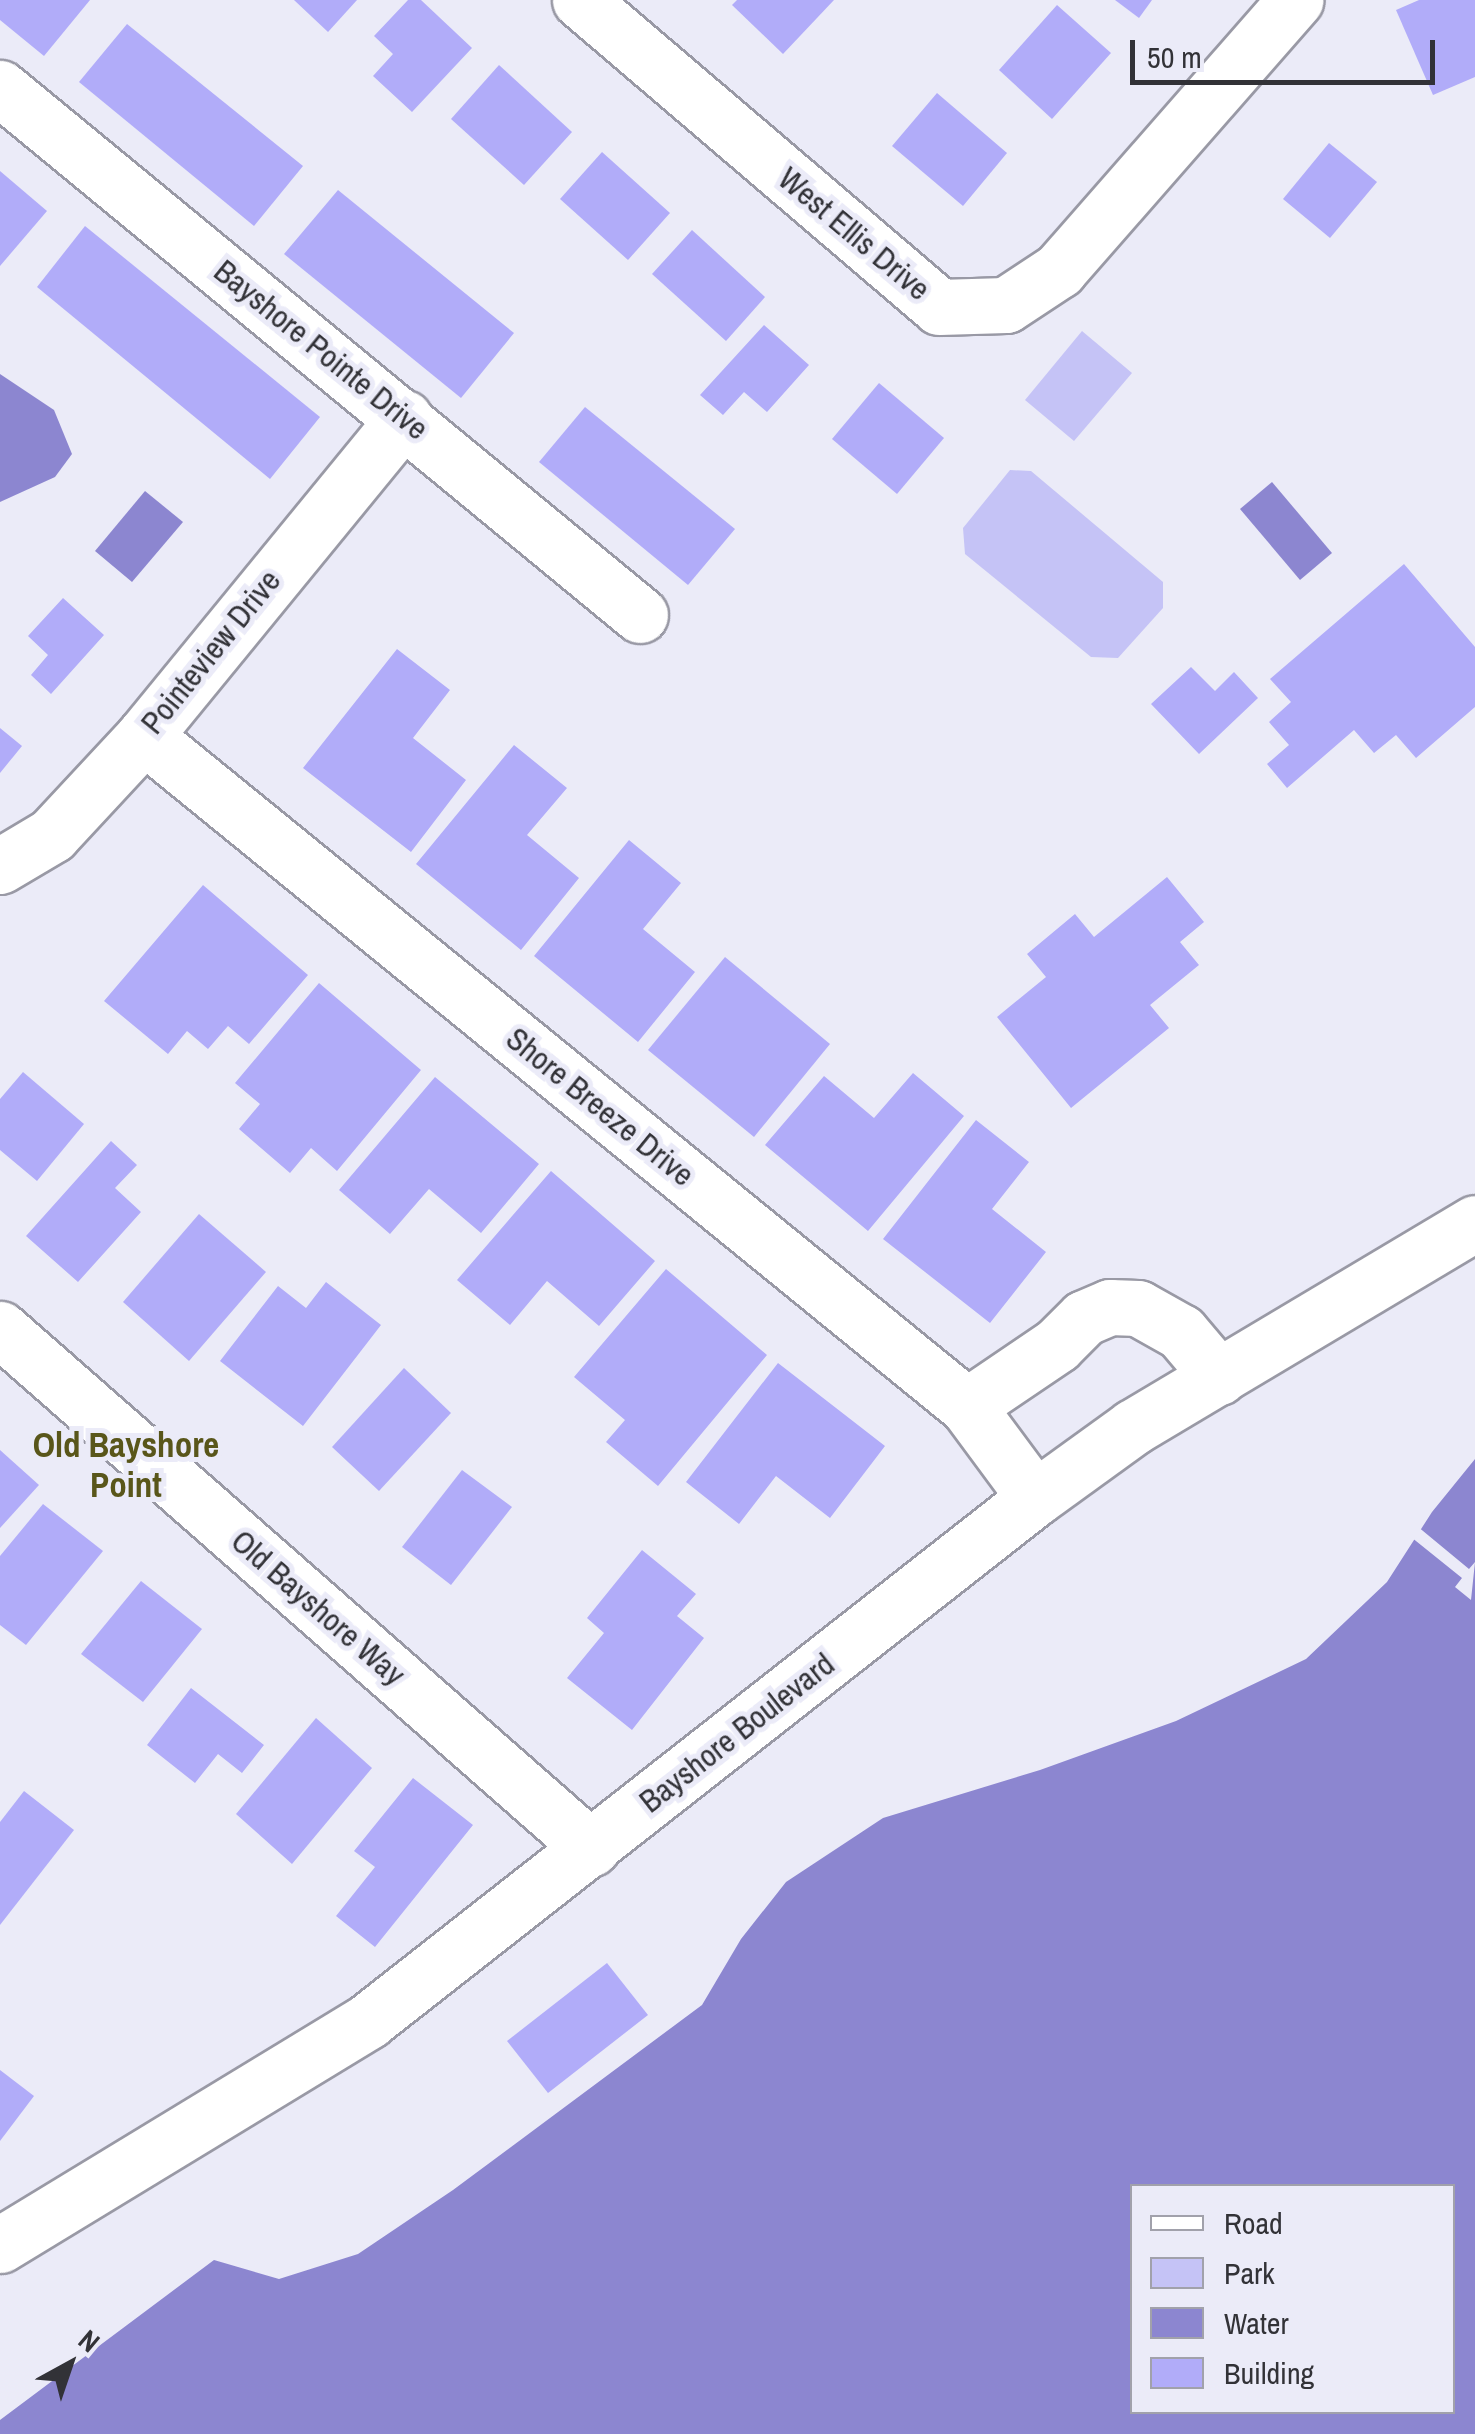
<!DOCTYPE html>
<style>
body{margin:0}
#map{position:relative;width:1475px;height:2434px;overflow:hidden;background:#ebebf8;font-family:"Archivo Narrow",sans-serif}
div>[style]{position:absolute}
.green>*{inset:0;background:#c5c3f6}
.water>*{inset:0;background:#8c86d0}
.pier>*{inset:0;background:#ebebf8}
.building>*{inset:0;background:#b1acf9}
.roads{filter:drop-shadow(2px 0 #9999a5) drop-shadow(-2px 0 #9999a5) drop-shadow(0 2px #9999a5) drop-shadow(0 -2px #9999a5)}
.minor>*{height:55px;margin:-27.5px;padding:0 27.5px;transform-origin:27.5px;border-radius:27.5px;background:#fff}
span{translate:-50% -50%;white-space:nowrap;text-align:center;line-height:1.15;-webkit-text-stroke:10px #ebebf8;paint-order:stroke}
.street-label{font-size:32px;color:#323237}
.neighbourhood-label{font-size:35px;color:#59561a;font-weight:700}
.legend{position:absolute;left:1130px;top:2184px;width:325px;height:230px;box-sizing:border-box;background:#ebebf8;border:2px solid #a1a1ab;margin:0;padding:12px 18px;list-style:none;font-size:30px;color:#323237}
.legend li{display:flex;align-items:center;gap:20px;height:50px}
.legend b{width:50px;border:2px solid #a1a1ab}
.north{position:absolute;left:20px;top:2314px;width:100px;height:100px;-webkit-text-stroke:8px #ebebf8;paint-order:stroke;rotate:40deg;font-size:28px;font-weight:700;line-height:40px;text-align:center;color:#323237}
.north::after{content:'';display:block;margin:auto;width:35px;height:45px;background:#323237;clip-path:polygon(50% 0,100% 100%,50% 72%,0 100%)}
.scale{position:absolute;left:1130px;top:40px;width:305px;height:45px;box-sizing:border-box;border:5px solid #323237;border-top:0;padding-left:12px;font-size:30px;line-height:35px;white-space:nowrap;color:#323237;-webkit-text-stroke:8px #ebebf8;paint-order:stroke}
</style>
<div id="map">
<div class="green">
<i style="clip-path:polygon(1082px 331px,1132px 373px,1074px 441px,1025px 400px)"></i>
<i style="clip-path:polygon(1010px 470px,1031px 471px,1163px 582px,1163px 608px,1118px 658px,1091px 657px,965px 554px,963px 528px)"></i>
</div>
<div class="water">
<i style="clip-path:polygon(0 374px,54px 410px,72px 454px,55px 477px,0 502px)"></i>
<i style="clip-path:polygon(1272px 482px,1332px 553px,1300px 580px,1240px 509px)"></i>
<i style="clip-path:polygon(145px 491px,183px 522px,132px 582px,95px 551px)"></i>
<i style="clip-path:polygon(evenodd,1475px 1459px,1475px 2434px,0 2434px,0 2420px,214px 2260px,279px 2279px,358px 2254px,453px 2190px,702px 2005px,741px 1939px,786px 1882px,883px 1818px,1040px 1770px,1176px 1721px,1306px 1659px,1387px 1582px,1432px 1512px,1475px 1459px,1132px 2186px,1452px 2186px,1452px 2412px,1132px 2412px,1132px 2186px)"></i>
</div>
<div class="pier">
<i style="clip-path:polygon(1417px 1526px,1469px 1569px,1475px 1562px,1471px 1600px,1455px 1587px,1462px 1578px,1411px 1537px)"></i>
</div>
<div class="building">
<i style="clip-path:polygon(0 0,90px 0,44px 56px,0 20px)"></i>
<i style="clip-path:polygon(294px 0,357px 0,328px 32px)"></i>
<i style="clip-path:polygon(408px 0,421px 0,472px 48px,412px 112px,373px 76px,393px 54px,374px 36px)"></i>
<i style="clip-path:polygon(737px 0,834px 0,783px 54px,732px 5px)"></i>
<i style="clip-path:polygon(1115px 0,1152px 0,1139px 18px)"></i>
<i style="clip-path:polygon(1419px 0,1475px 0,1475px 77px,1433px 95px,1396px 10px)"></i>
<i style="clip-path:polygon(1057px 5px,1111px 53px,1052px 119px,999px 70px)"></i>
<i style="clip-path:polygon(127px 24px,303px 166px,254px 226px,79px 82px)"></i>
<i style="clip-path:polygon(499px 65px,572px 132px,524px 185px,451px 119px)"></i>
<i style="clip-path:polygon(937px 93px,1007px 153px,963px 206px,892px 146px)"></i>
<i style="clip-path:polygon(1329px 143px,1377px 182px,1330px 238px,1283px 199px)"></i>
<i style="clip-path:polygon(602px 152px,670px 213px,628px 260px,560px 199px)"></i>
<i style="clip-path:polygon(0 171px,47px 211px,0 266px)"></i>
<i style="clip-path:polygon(338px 190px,514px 333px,461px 398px,284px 254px)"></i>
<i style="clip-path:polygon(85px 226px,320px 417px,270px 479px,37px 287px)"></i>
<i style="clip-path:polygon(692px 230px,765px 297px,726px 341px,652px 274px)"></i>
<i style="clip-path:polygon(764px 325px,809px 365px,767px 412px,744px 392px,723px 415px,700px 395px)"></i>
<i style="clip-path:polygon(879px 383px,944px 438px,897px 494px,832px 439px)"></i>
<i style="clip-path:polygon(585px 407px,735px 529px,688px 585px,539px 462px)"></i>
<i style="clip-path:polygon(1404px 564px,1475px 647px,1475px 707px,1416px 758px,1396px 735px,1374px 753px,1354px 730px,1287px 788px,1267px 764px,1289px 745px,1269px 722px,1291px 702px,1270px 679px)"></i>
<i style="clip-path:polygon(63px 598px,104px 635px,51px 694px,31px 675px,48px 655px,28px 636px)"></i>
<i style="clip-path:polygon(397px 649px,450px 690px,413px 738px,466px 780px,411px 852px,303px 768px)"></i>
<i style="clip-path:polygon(1191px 667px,1215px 691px,1234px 672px,1258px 698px,1199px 754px,1151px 704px)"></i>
<i style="clip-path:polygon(0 728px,22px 746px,0 773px)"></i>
<i style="clip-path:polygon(514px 745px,567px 788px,527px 835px,579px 878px,521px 950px,416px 864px)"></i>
<i style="clip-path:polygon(629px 840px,681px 883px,643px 929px,695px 972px,638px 1042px,534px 956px)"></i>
<i style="clip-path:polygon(1167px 877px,1204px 922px,1180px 942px,1199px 965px,1150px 1005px,1169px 1028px,1071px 1108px,997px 1017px,1046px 977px,1027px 954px,1075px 914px,1094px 937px)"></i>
<i style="clip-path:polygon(203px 885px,308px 975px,249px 1044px,228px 1026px,208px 1049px,187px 1031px,168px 1054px,104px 1001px)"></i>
<i style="clip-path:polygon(725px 957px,830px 1044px,754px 1137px,648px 1050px)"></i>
<i style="clip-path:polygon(319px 983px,421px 1070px,337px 1171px,311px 1148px,290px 1173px,239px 1129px,260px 1104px,235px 1083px)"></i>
<i style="clip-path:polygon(23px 1072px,84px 1124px,37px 1181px,0 1150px,0 1099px)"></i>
<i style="clip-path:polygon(913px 1073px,964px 1116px,868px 1231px,765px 1145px,824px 1076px,874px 1118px)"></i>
<i style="clip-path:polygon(435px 1077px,539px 1164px,481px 1233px,429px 1189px,390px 1234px,339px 1190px)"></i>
<i style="clip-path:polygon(976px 1120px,1029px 1162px,992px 1209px,1046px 1252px,990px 1323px,883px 1239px)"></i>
<i style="clip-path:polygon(111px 1141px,137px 1165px,115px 1188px,141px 1212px,78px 1282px,26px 1236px)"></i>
<i style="clip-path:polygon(551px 1171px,655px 1261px,599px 1326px,547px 1281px,510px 1325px,457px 1280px)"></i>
<i style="clip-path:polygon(199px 1214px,266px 1272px,189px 1361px,123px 1302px)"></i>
<i style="clip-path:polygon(666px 1269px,767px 1355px,658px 1486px,606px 1442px,625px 1420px,574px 1377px)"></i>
<i style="clip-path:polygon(326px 1282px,381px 1325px,303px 1426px,220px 1361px,278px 1286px,306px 1308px)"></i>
<i style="clip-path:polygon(778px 1363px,885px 1446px,830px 1518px,776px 1476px,739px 1524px,686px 1482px)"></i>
<i style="clip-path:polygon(404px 1368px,451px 1413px,379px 1491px,332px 1447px)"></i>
<i style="clip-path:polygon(0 1450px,39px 1485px,0 1528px)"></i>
<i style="clip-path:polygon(462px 1470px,512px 1507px,451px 1585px,402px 1547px)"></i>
<i style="clip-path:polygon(43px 1504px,103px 1551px,26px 1645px,0 1625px,0 1556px)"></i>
<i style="clip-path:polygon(642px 1550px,696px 1594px,677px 1616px,704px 1638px,632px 1730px,567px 1678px,604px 1633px,587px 1618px)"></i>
<i style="clip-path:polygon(141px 1581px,202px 1629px,143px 1702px,81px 1654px)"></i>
<i style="clip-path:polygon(191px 1688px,264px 1745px,242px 1773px,218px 1754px,195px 1783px,147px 1745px)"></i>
<i style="clip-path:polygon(316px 1718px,372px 1768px,292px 1864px,236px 1814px)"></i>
<i style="clip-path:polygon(413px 1778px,473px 1825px,375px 1947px,336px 1916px,375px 1867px,354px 1851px)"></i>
<i style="clip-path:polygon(24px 1791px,74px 1830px,0 1925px,0 1822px)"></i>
<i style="clip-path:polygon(607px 1963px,648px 2015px,548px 2093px,507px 2041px)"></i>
<i style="clip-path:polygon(0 2070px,34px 2096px,0 2141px)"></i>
</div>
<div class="roads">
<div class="minor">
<i style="left:580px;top:0;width:472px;rotate:40.5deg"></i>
<i style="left:939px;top:307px;width:67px;rotate:-1.7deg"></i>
<i style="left:1006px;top:305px;width:64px;rotate:-33.4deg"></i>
<i style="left:1059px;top:270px;width:359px;rotate:-48.8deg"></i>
<i style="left:0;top:88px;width:829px;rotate:39.47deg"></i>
<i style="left:144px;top:736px;width:1061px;rotate:39.15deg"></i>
<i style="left:967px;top:1406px;width:114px;rotate:53.5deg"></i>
<i style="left:0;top:866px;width:61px;rotate:-30.8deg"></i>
<i style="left:52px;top:835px;width:135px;rotate:-47.1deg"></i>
<i style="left:144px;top:736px;width:411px;rotate:-50.7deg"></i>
<i style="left:0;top:1329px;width:787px;rotate:41.29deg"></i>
<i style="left:967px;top:1406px;width:109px;rotate:-34.1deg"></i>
<i style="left:1057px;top:1345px;width:38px;rotate:-45deg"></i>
<i style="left:1084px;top:1318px;width:28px;rotate:-23deg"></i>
<i style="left:1110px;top:1307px;width:28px;rotate:2deg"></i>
<i style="left:1138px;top:1308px;width:49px;rotate:29.2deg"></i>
<i style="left:1181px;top:1332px;width:59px;rotate:49.8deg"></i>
<i style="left:0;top:2245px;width:431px;rotate:-31.3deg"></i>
<i style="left:368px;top:2021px;width:848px;rotate:-38.1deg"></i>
<i style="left:1035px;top:1498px;width:121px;rotate:-35.9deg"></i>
<i style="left:1133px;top:1427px;width:398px;rotate:-30.8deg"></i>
</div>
</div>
<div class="street-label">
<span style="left:854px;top:234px;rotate:40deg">West Ellis Drive</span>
<span style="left:321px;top:350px;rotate:39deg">Bayshore Pointe Drive</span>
<span style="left:211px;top:652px;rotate:-51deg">Pointeview Drive</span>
<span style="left:600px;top:1107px;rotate:39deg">Shore Breeze Drive</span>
<span style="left:318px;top:1608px;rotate:41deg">Old Bayshore Way</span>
<span style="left:737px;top:1733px;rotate:-38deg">Bayshore Boulevard</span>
</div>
<div class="neighbourhood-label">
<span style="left:126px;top:1465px">Old Bayshore<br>Point</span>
</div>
<ul class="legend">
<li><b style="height:12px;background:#fff"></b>Road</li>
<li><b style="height:28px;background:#c5c3f6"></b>Park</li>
<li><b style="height:28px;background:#8c86d0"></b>Water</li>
<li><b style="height:28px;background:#b1acf9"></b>Building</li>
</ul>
<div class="north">N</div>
<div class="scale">50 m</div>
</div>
